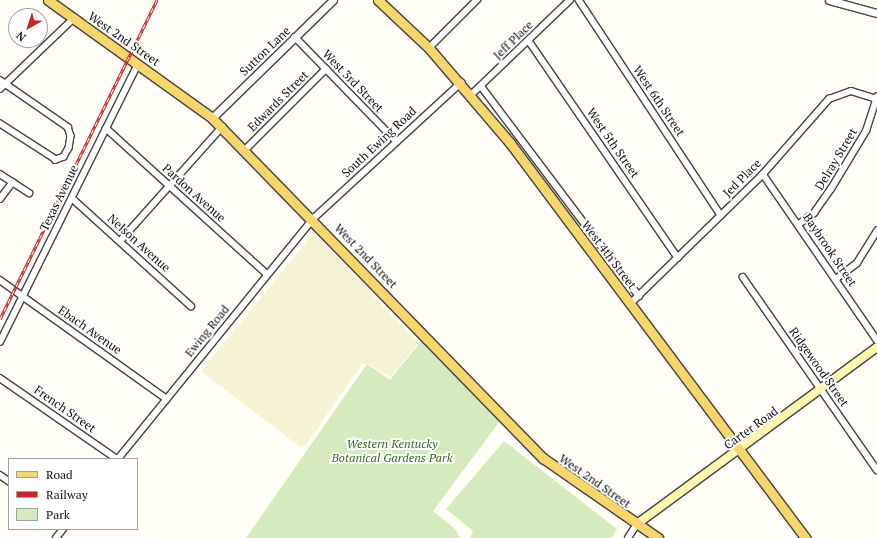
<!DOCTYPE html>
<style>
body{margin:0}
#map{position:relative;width:877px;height:538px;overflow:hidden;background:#fffdf5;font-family:"PT Serif",serif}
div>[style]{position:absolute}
.farmland>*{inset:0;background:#f6f3d4}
.green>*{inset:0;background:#d5ebbd}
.roads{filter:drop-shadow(1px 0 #444) drop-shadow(-1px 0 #444) drop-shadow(0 1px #444) drop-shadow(0 -1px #444)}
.minor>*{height:5.5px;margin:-2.75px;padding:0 2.75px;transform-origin:2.75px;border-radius:2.75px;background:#fff}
.tertiary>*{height:7px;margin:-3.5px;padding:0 3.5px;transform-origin:3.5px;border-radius:3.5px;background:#fff}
.secondary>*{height:8px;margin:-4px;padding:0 4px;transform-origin:4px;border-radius:4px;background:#fff6b0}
.primary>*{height:9px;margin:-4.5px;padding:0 4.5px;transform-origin:4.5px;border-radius:4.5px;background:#f9d66b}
.rail>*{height:3px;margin-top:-1.5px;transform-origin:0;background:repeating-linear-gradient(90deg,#fff 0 4.5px,#c4262e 0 9px);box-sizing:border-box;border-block:1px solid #c4262e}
span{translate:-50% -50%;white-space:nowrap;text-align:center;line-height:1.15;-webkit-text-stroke:4px #fff;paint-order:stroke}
.street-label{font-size:12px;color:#111}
.park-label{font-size:12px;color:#2f6b1f;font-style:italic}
.legend{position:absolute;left:8px;top:458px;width:130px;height:72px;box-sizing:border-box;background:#fff;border:1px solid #a0a0a0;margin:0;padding:5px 7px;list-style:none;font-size:12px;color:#111}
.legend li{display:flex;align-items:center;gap:8px;height:20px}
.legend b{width:20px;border:1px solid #a0a0a0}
.north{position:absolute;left:8px;top:8px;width:40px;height:40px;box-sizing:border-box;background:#fff;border:1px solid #a0a0a0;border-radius:50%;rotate:219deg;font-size:11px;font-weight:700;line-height:16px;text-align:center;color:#111}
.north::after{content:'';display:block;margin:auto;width:14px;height:18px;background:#c4262e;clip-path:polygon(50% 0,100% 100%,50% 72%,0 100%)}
</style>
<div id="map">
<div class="farmland">
<i style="clip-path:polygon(314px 233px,418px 343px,391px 377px,369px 364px,362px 364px,305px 446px,300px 447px,201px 371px)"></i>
</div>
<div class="green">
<i style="clip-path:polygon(422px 340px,500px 421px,433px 511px,455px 529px,460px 538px,246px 538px,367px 364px,390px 380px)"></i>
<i style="clip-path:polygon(504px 441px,617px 529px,612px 538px,470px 538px,473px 531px,446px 509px)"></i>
</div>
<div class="roads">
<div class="minor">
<i style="left:579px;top:0;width:258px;rotate:56.6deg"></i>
<i style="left:295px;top:37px;width:145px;rotate:45.8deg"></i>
<i style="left:529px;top:41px;width:263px;rotate:55.5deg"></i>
<i style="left:429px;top:48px;width:68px;rotate:-45deg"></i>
<i style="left:0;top:80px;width:83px;rotate:34.7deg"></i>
<i style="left:68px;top:127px;width:9px;rotate:72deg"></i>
<i style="left:71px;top:136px;width:12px;rotate:99deg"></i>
<i style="left:69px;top:148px;width:10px;rotate:119deg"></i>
<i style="left:64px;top:157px;width:9px;rotate:159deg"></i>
<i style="left:56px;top:160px;width:67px;rotate:-147.3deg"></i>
<i style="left:481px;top:86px;width:263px;rotate:53deg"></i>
<i style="left:0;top:89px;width:103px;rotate:-43.8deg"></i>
<i style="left:471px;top:95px;width:137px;rotate:-43.8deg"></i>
<i style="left:106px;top:128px;width:217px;rotate:42.2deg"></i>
<i style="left:246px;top:149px;width:113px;rotate:-45deg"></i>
<i style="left:0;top:174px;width:35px;rotate:33deg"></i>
<i style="left:763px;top:174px;width:201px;rotate:55.5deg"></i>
<i style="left:72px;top:198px;width:161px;rotate:42.2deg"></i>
<i style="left:0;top:199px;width:21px;rotate:-53deg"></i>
<i style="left:799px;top:224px;width:19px;rotate:-36deg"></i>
<i style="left:814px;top:213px;width:29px;rotate:-55deg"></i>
<i style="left:831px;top:189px;width:68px;rotate:-58.9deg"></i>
<i style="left:866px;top:131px;width:36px;rotate:-72deg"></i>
<i style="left:121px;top:240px;width:152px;rotate:-48.2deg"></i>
<i style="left:743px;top:277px;width:235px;rotate:55.2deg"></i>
<i style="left:836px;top:279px;width:26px;rotate:-37deg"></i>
<i style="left:857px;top:263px;width:38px;rotate:-58deg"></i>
<i style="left:0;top:280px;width:205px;rotate:35.5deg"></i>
<i style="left:630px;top:304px;width:186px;rotate:-44.3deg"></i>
<i style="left:763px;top:174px;width:100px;rotate:-48.7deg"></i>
<i style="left:829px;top:99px;width:23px;rotate:-20deg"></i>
<i style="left:851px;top:91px;width:27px;rotate:17deg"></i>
<i style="left:0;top:342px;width:310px;rotate:-63.6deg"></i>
<i style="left:0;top:378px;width:142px;rotate:34.7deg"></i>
<i style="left:118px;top:459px;width:311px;rotate:-50.9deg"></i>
<i style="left:314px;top:218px;width:200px;rotate:-42.6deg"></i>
<i style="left:0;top:475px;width:11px;rotate:34deg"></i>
<i style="left:56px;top:538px;width:11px;rotate:-52deg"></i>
<i style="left:628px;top:538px;width:17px;rotate:-57deg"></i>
</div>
<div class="tertiary">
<i style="left:829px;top:0;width:50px;rotate:15.2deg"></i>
<i style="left:212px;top:118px;width:169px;rotate:-44.3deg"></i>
</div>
<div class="secondary">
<i style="left:637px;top:524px;width:298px;rotate:-36.4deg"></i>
</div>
<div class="primary">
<i style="left:48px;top:0;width:202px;rotate:35.7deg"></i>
<i style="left:212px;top:118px;width:475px;rotate:45.8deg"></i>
<i style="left:543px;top:458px;width:140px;rotate:34.8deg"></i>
<i style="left:378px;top:0;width:70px;rotate:43.3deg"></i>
<i style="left:429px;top:48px;width:125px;rotate:49.5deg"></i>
<i style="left:510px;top:143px;width:493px;rotate:53.2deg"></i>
</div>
</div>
<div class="rail">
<i style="left:0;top:319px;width:356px;rotate:-63.8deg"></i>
</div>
<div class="street-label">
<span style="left:124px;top:39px;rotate:35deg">West 2nd Street</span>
<span style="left:513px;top:40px;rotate:-44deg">Jeff Place</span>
<span style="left:265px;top:51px;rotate:-44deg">Sutton Lane</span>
<span style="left:353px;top:81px;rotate:46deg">West 3rd Street</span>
<span style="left:278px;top:101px;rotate:-45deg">Edwards Street</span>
<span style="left:659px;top:101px;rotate:56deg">West 6th Street</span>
<span style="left:379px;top:142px;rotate:-43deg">South Ewing Road</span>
<span style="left:613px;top:143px;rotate:55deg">West 5th Street</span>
<span style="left:836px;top:159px;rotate:-59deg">Delray Street</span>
<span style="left:742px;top:178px;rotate:-45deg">Jed Place</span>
<span style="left:194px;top:193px;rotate:42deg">Pardon Avenue</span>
<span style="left:59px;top:198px;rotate:-64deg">Texas Avenue</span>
<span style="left:139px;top:243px;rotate:42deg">Nelson Avenue</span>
<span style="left:830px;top:250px;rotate:56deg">Baybrook Street</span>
<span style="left:609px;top:255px;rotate:53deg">West 4th Street</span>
<span style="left:366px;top:256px;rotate:46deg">West 2nd Street</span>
<span style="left:90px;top:330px;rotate:35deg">Ebach Avenue</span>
<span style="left:207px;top:331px;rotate:-51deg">Ewing Road</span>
<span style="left:819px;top:367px;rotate:55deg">Ridgewood Street</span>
<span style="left:65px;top:409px;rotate:35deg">French Street</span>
<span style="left:751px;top:428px;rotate:-36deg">Carter Road</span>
<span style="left:595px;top:481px;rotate:35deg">West 2nd Street</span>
</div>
<div class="park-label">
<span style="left:392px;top:451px">Western Kentucky<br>Botanical Gardens Park</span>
</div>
<ul class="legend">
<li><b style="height:5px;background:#f9d66b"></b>Road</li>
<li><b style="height:5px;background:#c4262e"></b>Railway</li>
<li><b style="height:11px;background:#d5ebbd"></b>Park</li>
</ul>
<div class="north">N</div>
</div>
